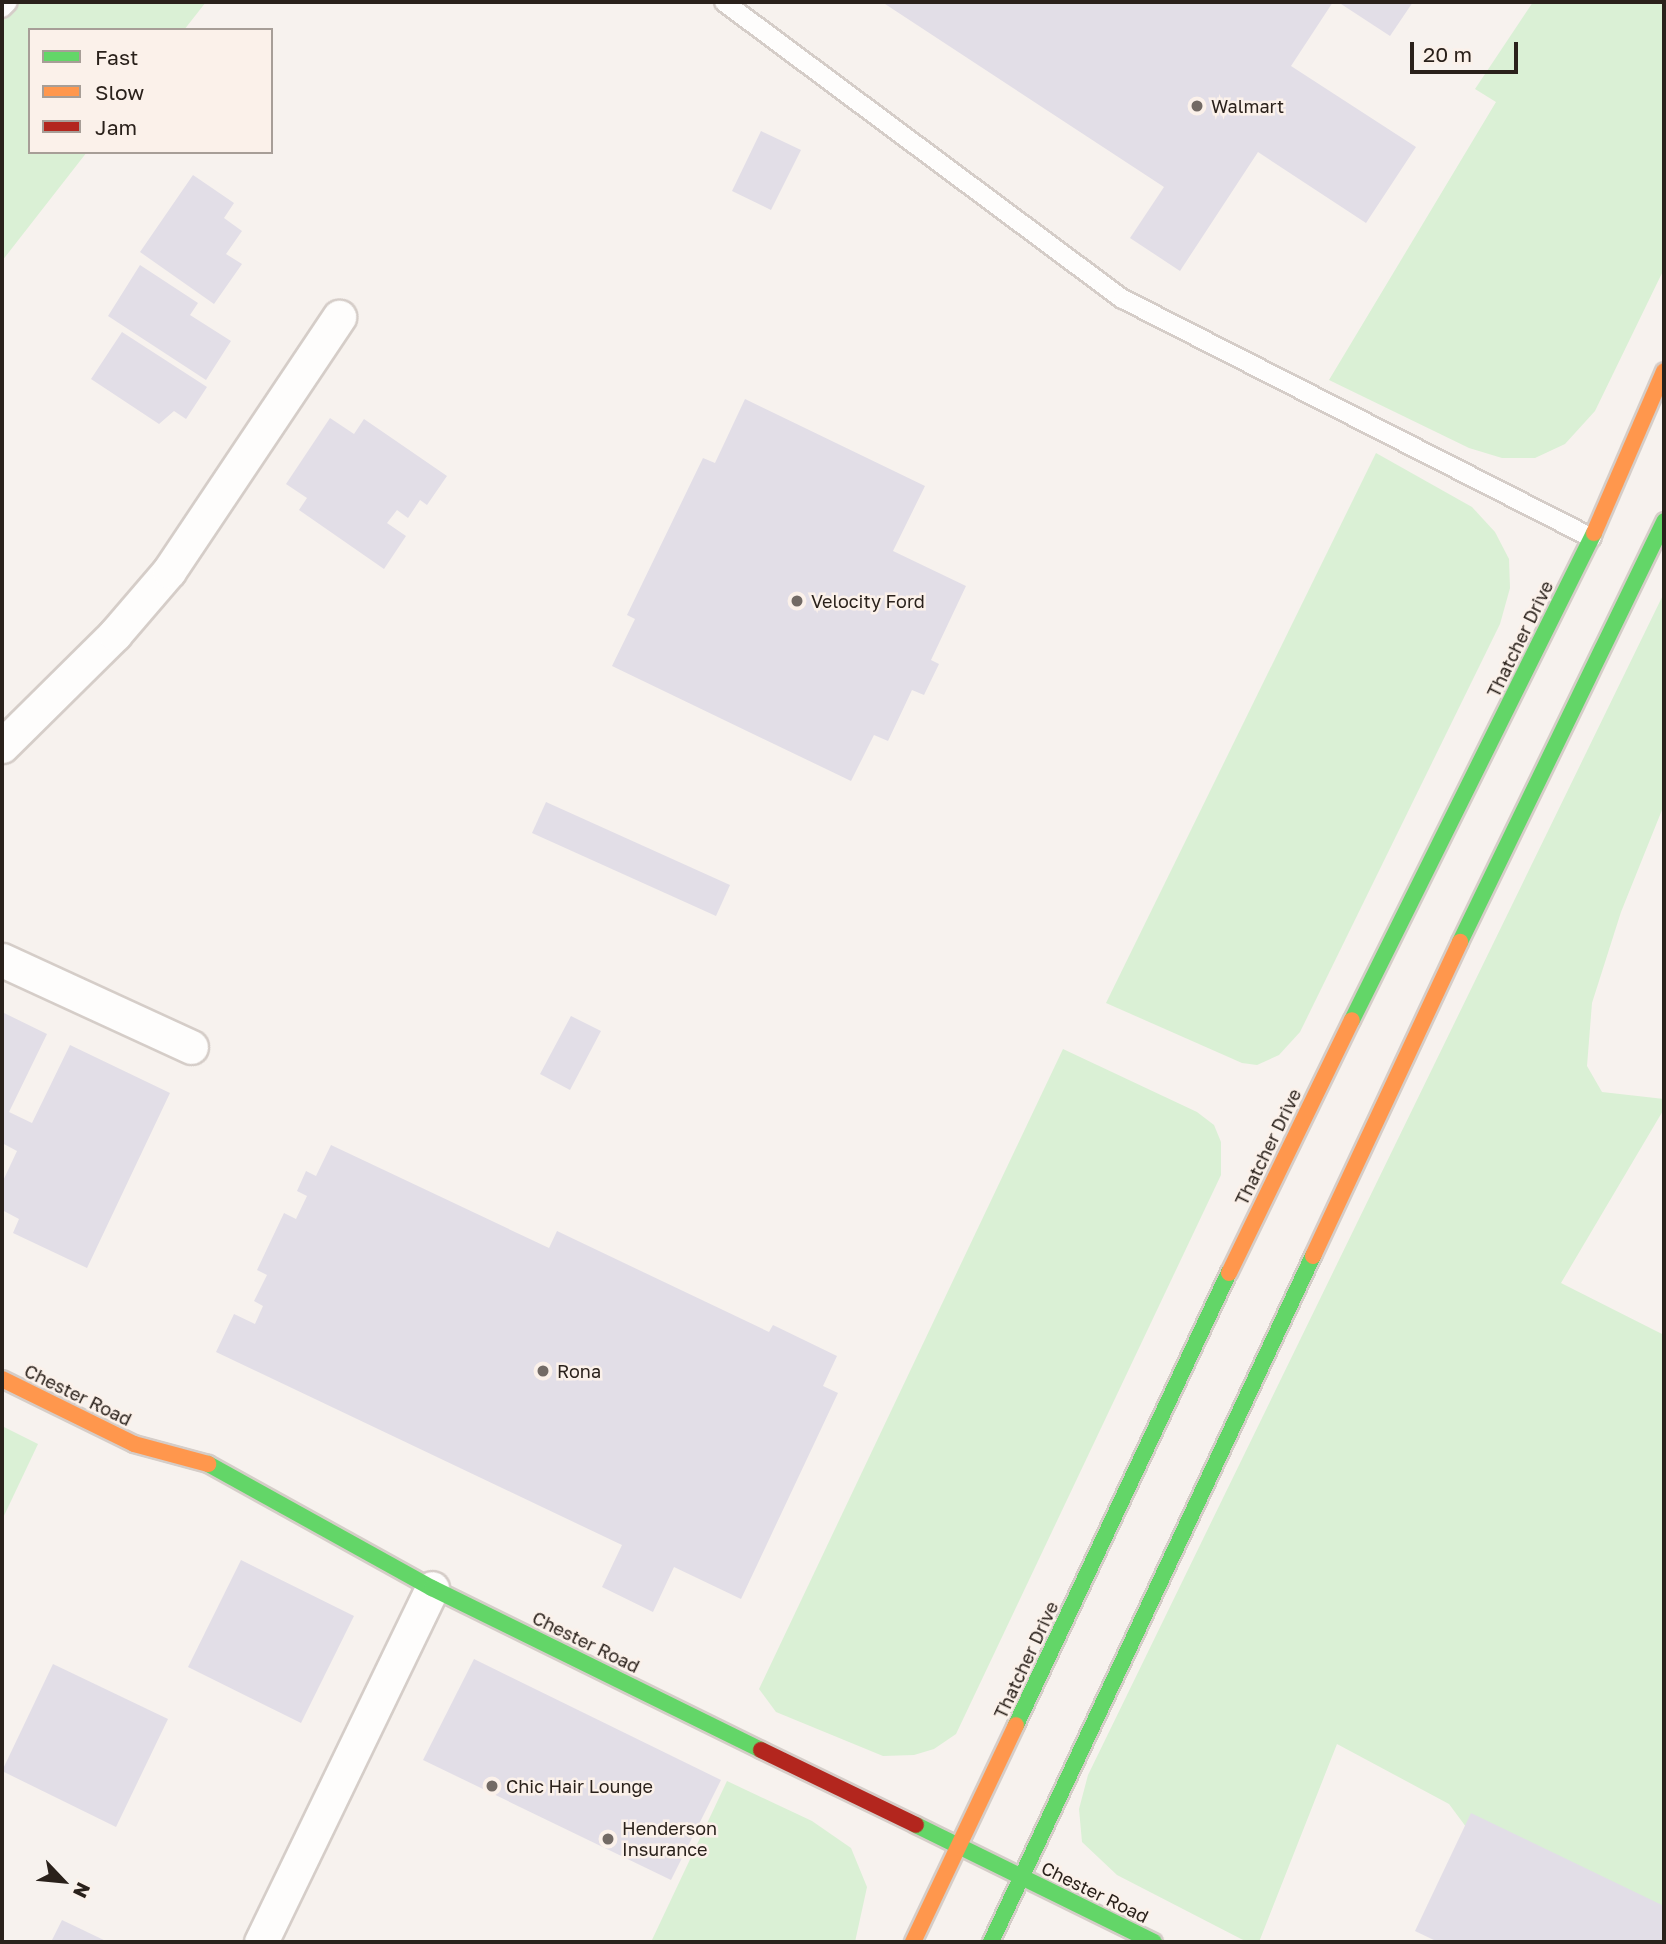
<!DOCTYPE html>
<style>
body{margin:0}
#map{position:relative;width:1666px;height:1944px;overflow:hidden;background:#f7f2ee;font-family:"Golos Text",sans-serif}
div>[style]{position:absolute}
.green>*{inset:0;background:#daf0d5}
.building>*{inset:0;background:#e2dee7}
.roads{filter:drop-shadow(2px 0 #d5cdc8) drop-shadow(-2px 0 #d5cdc8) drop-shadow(0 2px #d5cdc8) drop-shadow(0 -2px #d5cdc8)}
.lane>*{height:18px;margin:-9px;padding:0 9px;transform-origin:9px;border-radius:9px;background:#fefdfc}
.street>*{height:33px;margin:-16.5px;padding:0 16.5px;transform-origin:16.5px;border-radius:16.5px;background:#fefdfc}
.fast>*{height:16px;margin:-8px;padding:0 8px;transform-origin:8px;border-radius:8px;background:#63d668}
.slow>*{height:16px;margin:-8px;padding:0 8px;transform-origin:8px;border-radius:8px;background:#ff974d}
.jam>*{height:16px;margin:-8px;padding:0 8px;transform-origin:8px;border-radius:8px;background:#b3261e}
.dots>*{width:19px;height:19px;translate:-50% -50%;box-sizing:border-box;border:4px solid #fbf1ea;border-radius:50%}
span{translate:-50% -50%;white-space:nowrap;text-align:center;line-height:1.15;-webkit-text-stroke:5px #fbf1ea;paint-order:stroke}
.poi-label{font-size:18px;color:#2a211b}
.left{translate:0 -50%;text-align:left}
.street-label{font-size:18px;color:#2a211b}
.frame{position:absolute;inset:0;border:4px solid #2a211b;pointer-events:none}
.legend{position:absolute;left:28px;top:28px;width:245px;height:126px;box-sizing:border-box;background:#fbf1ea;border:2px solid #a79e97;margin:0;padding:9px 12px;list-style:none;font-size:21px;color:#2a211b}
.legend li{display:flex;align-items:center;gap:14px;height:35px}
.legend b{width:35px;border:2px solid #a79e97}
.north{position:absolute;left:28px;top:1846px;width:70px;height:70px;-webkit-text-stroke:5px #fbf1ea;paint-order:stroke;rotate:116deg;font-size:19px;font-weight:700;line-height:28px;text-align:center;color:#2a211b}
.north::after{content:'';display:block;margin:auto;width:24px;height:32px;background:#2a211b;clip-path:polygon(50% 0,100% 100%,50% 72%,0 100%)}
.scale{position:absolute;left:1410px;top:42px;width:108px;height:32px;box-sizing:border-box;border:4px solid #2a211b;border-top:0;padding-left:9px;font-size:21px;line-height:24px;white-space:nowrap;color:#2a211b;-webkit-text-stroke:5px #fbf1ea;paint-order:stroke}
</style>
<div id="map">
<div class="green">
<i style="clip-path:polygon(2px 2px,206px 2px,184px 30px,30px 30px,30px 152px,87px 152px,2px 261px)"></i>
<i style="clip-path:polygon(1533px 2px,1664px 2px,1664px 269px,1595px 411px,1565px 444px,1535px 458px,1502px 458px,1469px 448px,1329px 380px,1496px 102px,1475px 89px)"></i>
<i style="clip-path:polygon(1376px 453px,1472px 507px,1495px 532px,1509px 559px,1510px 588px,1500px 624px,1300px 1032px,1279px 1055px,1257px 1065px,1242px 1063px,1106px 1003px)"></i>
<i style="clip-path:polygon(1664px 593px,1664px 805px,1621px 912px,1592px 1003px,1587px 1066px,1602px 1092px,1664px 1099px,1664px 1109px,1561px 1283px,1664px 1335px,1664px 1931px,1478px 1843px,1449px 1804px,1337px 1744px,1259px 1942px,1247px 1942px,1117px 1875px,1082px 1842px,1079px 1809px,1088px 1775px)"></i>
<i style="clip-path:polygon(1063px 1049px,1197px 1112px,1214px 1125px,1221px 1142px,1221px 1175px,956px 1734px,934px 1749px,914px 1755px,883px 1756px,776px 1712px,759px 1689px)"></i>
<i style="clip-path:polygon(2px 1426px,38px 1444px,2px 1520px)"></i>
<i style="clip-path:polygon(727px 1781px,812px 1821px,851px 1848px,867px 1887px,855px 1942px,651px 1942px)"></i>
</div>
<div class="building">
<i style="clip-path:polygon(882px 2px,1333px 2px,1291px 66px,1416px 147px,1366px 223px,1258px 152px,1180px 271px,1130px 238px,1164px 187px)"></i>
<i style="clip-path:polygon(1338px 2px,1413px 2px,1390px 36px)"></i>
<i style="clip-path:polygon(761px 131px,801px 150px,771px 210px,732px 191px)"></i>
<i style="clip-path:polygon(193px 175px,234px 203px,224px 218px,242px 231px,226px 254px,242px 264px,214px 304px,140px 252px)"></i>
<i style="clip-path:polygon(140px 265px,198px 303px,190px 315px,231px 341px,206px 380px,108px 316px)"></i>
<i style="clip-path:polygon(122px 332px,207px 387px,186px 419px,174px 411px,159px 424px,91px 379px)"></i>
<i style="clip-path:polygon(745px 399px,925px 486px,893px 551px,966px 586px,931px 660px,939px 664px,924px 695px,912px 690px,888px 741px,874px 735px,851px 781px,612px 666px,635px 619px,627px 615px,703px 458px,715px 463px)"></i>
<i style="clip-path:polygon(330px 418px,354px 434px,364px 419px,447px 476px,427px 505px,420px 500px,408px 518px,397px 510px,387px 523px,406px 536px,384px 569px,299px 510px,307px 498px,286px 484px)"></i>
<i style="clip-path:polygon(546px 802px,730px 885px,716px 916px,532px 833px)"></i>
<i style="clip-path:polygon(2px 1012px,47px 1034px,9px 1112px,32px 1123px,70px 1045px,170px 1093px,87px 1268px,13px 1233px,19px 1219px,2px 1210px,2px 1183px,17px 1151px,2px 1143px)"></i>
<i style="clip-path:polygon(571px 1016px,601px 1031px,570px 1090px,540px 1074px)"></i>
<i style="clip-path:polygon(331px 1145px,549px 1248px,557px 1231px,769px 1332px,773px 1325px,837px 1356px,823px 1386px,838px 1393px,741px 1599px,674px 1567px,653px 1612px,602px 1587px,622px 1545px,216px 1352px,234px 1314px,255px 1324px,263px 1306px,254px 1301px,267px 1275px,257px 1270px,284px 1213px,296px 1219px,307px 1196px,297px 1191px,306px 1171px,316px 1176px)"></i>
<i style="clip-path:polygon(241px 1560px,354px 1616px,301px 1723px,188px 1667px)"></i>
<i style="clip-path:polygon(474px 1659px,721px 1780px,671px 1880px,423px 1760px)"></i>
<i style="clip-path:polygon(53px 1664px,168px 1719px,116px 1827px,2px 1771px)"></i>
<i style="clip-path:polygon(1471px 1813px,1664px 1906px,1664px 1942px,1438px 1942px,1415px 1931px)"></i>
<i style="clip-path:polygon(62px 1920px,108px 1942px,51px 1942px)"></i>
</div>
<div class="roads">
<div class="lane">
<i style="left:724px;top:2px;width:497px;rotate:36.7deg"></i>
<i style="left:1123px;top:299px;width:526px;rotate:27deg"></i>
<i style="left:2px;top:8px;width:8px;rotate:-45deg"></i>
</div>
<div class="street">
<i style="left:2px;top:746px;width:159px;rotate:-44.7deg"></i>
<i style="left:115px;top:634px;width:83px;rotate:-49.4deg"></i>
<i style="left:169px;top:571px;width:306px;rotate:-56.2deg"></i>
<i style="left:2px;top:960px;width:208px;rotate:24.7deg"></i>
<i style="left:261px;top:1942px;width:393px;rotate:-64.2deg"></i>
</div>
<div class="fast">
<i style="left:1460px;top:942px;width:468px;rotate:-64.1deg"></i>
<i style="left:1352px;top:1020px;width:544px;rotate:-63.58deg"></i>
<i style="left:208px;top:1464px;width:256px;rotate:29deg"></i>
<i style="left:432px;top:1588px;width:367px;rotate:26.2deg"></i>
<i style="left:1016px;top:1725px;width:500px;rotate:-64.8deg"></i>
<i style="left:916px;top:1825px;width:265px;rotate:26.2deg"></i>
<i style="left:991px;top:1942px;width:758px;rotate:-64.86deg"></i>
</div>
<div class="slow">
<i style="left:1594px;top:533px;width:176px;rotate:-66.6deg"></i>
<i style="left:1313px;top:1256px;width:347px;rotate:-64.9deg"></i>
<i style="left:1229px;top:1273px;width:281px;rotate:-64.1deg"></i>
<i style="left:2px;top:1379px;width:147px;rotate:26.2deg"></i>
<i style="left:134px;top:1444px;width:77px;rotate:15.1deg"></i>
<i style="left:913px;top:1942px;width:240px;rotate:-64.6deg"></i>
</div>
<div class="jam">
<i style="left:761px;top:1750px;width:172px;rotate:25.8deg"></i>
</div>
</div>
<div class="dots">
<i style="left:1197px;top:106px;background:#726a65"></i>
<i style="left:797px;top:601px;background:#726a65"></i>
<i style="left:543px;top:1371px;background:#726a65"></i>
<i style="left:492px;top:1786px;background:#726a65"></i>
<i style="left:608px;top:1839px;background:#726a65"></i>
</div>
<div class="poi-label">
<span class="left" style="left:1211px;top:106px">Walmart</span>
<span class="left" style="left:811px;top:601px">Velocity Ford</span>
<span class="left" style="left:557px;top:1371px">Rona</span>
<span class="left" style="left:506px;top:1786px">Chic Hair Lounge</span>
<span class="left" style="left:622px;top:1839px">Henderson<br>Insurance</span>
</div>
<div class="street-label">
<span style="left:1520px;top:639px;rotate:-64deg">Thatcher Drive</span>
<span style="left:1268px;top:1147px;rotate:-64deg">Thatcher Drive</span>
<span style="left:78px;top:1395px;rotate:26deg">Chester Road</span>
<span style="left:586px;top:1642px;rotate:26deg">Chester Road</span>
<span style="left:1026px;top:1660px;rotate:-65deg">Thatcher Drive</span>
<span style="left:1095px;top:1892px;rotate:26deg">Chester Road</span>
</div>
<div class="frame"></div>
<ul class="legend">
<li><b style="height:9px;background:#63d668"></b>Fast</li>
<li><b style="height:9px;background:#ff974d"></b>Slow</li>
<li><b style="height:9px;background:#b3261e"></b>Jam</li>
</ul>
<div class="north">N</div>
<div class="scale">20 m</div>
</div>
